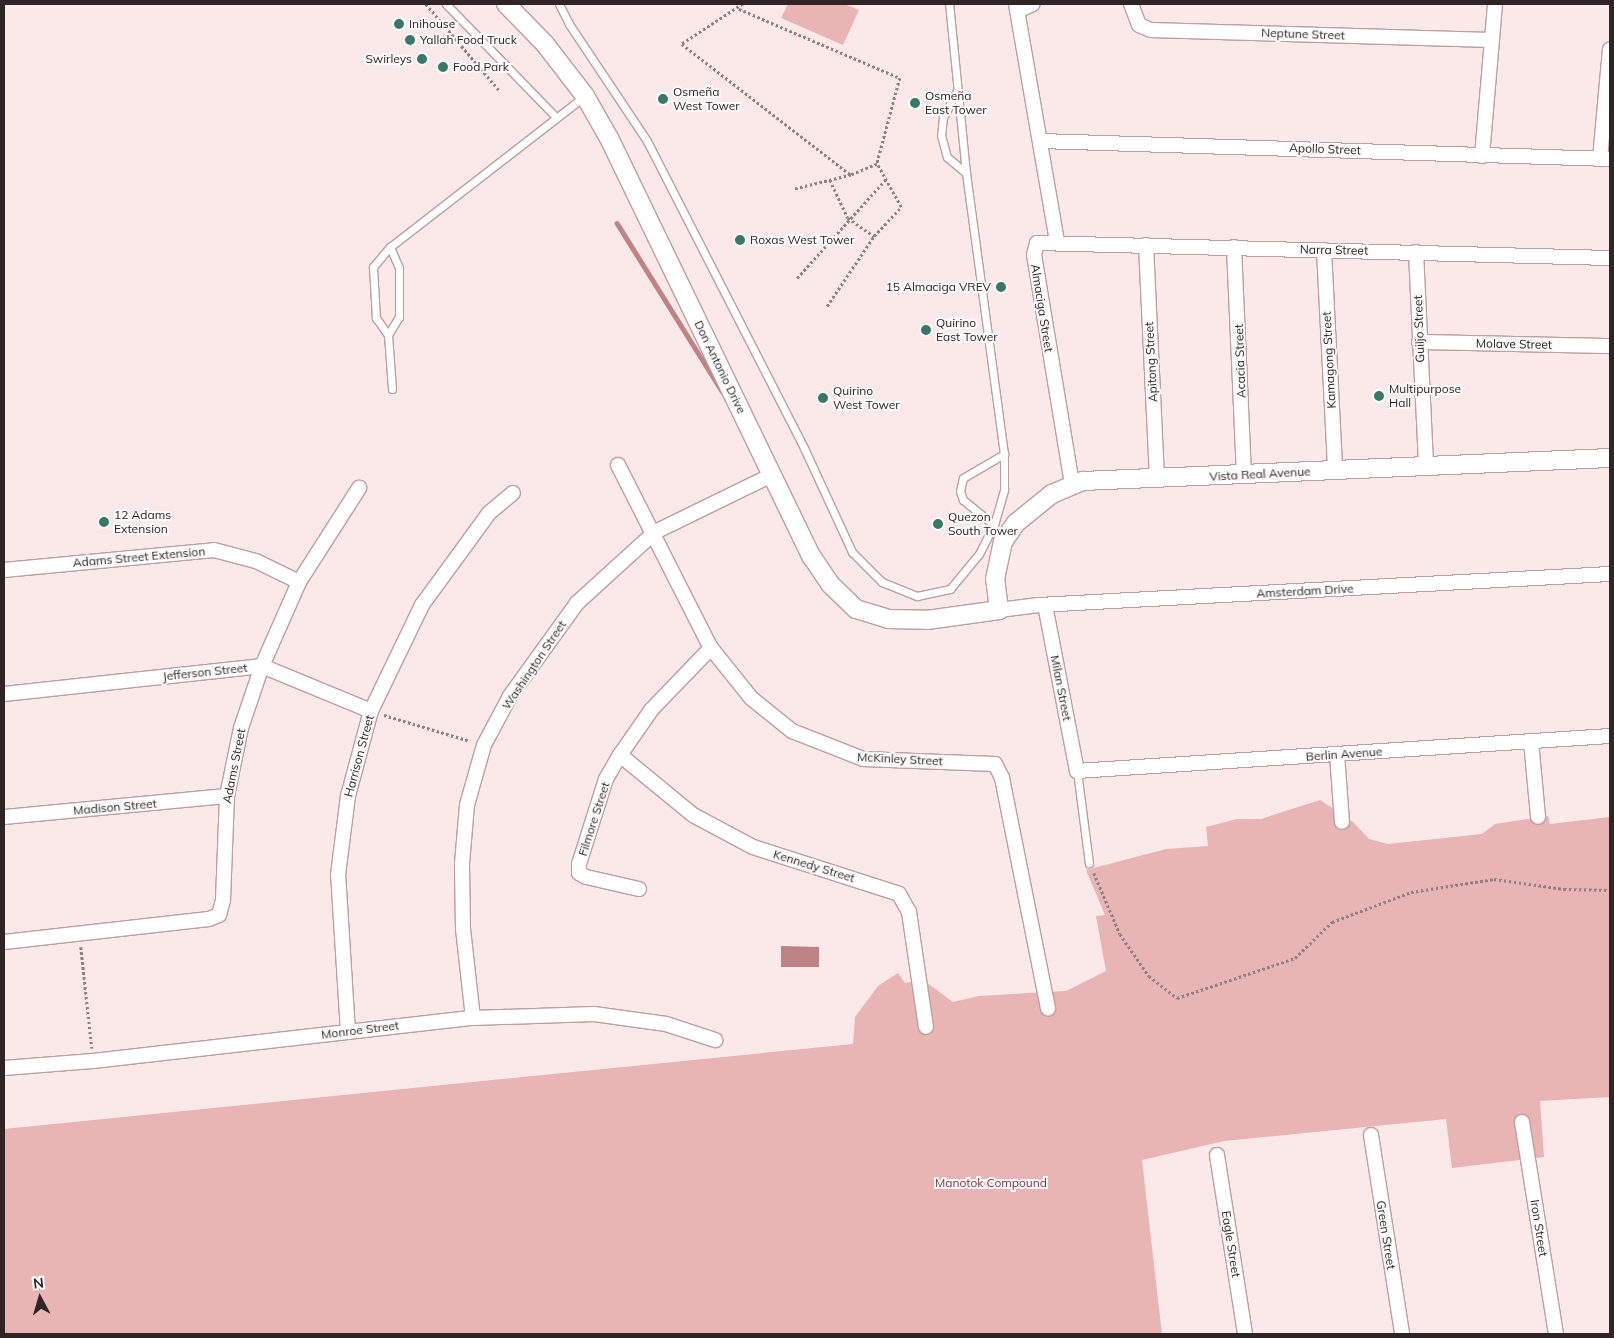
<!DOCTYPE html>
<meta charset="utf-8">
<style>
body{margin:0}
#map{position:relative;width:1614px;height:1338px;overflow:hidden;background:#fbe8e8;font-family:Mulish,sans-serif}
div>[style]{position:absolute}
.green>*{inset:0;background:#e8b4b4}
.water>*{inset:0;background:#be8384}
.stream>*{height:4.5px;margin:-2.25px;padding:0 2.25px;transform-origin:2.25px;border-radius:2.25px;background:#be8384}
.path>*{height:2.5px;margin-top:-1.25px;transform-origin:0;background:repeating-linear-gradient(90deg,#908181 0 2.5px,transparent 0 5px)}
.roads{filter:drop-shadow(1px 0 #bc9f9f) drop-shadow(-1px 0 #bc9f9f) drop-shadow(0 1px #bc9f9f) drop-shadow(0 -1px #bc9f9f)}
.service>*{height:7px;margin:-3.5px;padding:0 3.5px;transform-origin:3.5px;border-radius:3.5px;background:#fff}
.minor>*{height:14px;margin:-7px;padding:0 7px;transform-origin:7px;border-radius:7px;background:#fff}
.tertiary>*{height:18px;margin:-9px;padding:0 9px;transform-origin:9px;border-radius:9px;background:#fff}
.dots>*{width:14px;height:14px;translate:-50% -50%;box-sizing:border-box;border:2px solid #fbfbfb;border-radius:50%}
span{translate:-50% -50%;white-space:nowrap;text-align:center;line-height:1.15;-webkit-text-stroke:4px #fbfbfb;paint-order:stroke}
.poi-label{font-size:12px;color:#302424}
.left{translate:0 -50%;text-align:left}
.right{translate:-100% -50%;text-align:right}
.street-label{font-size:12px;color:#302424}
.park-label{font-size:12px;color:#82373c}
.frame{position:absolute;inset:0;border:5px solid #302424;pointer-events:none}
.north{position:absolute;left:15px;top:1273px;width:50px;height:50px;-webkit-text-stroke:4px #fbfbfb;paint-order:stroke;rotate:354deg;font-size:14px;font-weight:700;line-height:20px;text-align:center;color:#302424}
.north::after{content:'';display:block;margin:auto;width:18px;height:22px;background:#302424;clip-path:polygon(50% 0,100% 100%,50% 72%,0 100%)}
</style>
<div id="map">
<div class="green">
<i style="clip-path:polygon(788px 4px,844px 4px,859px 10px,843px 45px,781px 18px)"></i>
<i style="clip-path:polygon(1320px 800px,1352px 821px,1369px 839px,1388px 844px,1482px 834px,1495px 824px,1548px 816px,1550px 824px,1610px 817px,1610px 1097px,1540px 1101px,1544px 1157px,1452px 1168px,1446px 1119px,1224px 1141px,1142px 1160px,1162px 1334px,4px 1334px,4px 1129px,853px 1044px,855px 1017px,878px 986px,898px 973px,905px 983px,923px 980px,953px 1002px,979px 996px,1066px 991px,1106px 971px,1096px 916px,1105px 915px,1086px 870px,1166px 849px,1208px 846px,1206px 827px,1237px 819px,1261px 819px)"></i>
</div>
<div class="water">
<i style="clip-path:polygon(781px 946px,819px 947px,819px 967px,781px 967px)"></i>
</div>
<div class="stream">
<i style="left:617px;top:223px;width:198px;rotate:58deg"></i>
</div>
<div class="path">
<i style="left:426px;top:4px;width:113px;rotate:49.7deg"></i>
<i style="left:743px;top:4px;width:73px;rotate:146.7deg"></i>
<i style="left:682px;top:44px;width:214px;rotate:37.8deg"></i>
<i style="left:739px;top:9px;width:175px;rotate:23.2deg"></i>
<i style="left:900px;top:78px;width:89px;rotate:105deg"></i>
<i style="left:877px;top:164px;width:28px;rotate:157deg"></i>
<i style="left:851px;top:175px;width:58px;rotate:166deg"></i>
<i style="left:830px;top:180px;width:42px;rotate:64.7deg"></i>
<i style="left:848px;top:218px;width:32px;rotate:35deg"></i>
<i style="left:797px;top:278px;width:133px;rotate:-48deg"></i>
<i style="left:827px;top:306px;width:84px;rotate:-56.1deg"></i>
<i style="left:874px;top:236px;width:40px;rotate:-47deg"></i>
<i style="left:901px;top:207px;width:49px;rotate:-119.2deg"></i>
<i style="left:384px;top:715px;width:90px;rotate:16.8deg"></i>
<i style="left:1094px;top:873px;width:66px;rotate:66.9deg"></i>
<i style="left:1120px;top:934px;width:51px;rotate:55.4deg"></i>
<i style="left:1149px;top:976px;width:36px;rotate:38deg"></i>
<i style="left:1177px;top:998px;width:125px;rotate:-18.7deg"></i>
<i style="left:1295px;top:958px;width:52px;rotate:-44.2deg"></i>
<i style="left:1332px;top:922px;width:85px;rotate:-20.8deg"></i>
<i style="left:1411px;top:892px;width:84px;rotate:-8.9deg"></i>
<i style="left:1494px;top:879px;width:71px;rotate:8.1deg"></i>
<i style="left:1564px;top:889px;width:46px;rotate:1.2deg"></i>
<i style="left:81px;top:947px;width:102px;rotate:83.8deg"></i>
</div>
<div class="roads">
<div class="service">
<i style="left:446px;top:4px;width:156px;rotate:45.8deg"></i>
<i style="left:559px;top:4px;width:22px;rotate:63deg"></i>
<i style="left:569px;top:24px;width:141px;rotate:56.3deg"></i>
<i style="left:647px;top:141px;width:345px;rotate:62.9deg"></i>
<i style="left:804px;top:448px;width:115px;rotate:65.2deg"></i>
<i style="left:852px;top:552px;width:42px;rotate:45deg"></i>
<i style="left:882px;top:582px;width:38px;rotate:22deg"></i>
<i style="left:917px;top:596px;width:34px;rotate:-12deg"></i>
<i style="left:950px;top:589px;width:45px;rotate:-50.4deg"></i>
<i style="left:979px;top:554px;width:33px;rotate:-63deg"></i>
<i style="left:994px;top:525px;width:37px;rotate:-74deg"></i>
<i style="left:1004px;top:489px;width:35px;rotate:-90deg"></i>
<i style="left:1004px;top:454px;width:284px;rotate:-97.7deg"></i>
<i style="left:966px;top:173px;width:170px;rotate:-95.7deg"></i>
<i style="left:957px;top:91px;width:30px;rotate:118deg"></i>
<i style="left:943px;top:117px;width:18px;rotate:96deg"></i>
<i style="left:941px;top:135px;width:23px;rotate:75deg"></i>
<i style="left:947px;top:157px;width:25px;rotate:40deg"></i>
<i style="left:388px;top:335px;width:21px;rotate:-59deg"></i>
<i style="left:399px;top:317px;width:49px;rotate:-90deg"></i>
<i style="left:399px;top:268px;width:23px;rotate:-113deg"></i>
<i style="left:392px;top:389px;width:54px;rotate:-94.2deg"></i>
<i style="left:388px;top:335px;width:21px;rotate:-125deg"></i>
<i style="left:376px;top:318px;width:51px;rotate:-93.4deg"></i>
<i style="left:373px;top:267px;width:26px;rotate:-50deg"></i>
<i style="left:390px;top:247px;width:247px;rotate:-37.8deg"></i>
<i style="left:994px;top:525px;width:40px;rotate:-141deg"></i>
<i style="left:963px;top:500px;width:9px;rotate:-108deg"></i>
<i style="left:960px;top:491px;width:13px;rotate:-77deg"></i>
<i style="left:963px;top:478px;width:48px;rotate:-30.3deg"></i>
<i style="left:1077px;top:771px;width:93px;rotate:82.6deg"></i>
</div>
<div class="minor">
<i style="left:1016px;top:4px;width:241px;rotate:80.2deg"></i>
<i style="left:1131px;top:4px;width:22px;rotate:69deg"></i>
<i style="left:1139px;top:25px;width:13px;rotate:23deg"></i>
<i style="left:1151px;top:30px;width:340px;rotate:1.7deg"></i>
<i style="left:1017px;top:11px;width:17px;rotate:-24deg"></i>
<i style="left:1040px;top:141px;width:570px;rotate:1.81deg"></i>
<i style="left:1482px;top:156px;width:153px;rotate:-85.1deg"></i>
<i style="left:1600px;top:159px;width:110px;rotate:-84.8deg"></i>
<i style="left:1146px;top:245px;width:234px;rotate:87.3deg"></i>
<i style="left:1234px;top:247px;width:228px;rotate:87.5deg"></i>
<i style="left:1324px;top:250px;width:219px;rotate:87.1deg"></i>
<i style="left:1416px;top:252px;width:213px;rotate:87.3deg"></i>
<i style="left:1419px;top:342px;width:191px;rotate:1.2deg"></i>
<i style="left:618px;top:465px;width:205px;rotate:63.1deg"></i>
<i style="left:711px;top:648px;width:64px;rotate:51.3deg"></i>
<i style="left:751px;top:698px;width:53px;rotate:38.8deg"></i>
<i style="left:792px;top:731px;width:76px;rotate:21.5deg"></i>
<i style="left:863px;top:759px;width:132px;rotate:2.2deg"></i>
<i style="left:995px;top:764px;width:16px;rotate:63deg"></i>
<i style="left:1002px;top:778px;width:235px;rotate:78.7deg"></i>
<i style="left:1072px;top:484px;width:232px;rotate:-99.4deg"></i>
<i style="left:1034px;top:255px;width:12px;rotate:-76deg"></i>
<i style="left:1037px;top:243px;width:573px;rotate:1.5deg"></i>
<i style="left:4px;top:570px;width:211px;rotate:-5.4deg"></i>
<i style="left:214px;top:550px;width:43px;rotate:14.7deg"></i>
<i style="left:256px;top:561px;width:48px;rotate:26deg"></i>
<i style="left:1045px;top:605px;width:169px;rotate:79.1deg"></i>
<i style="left:1077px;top:771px;width:534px;rotate:-3.76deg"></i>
<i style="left:999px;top:610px;width:40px;rotate:-7.1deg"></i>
<i style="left:1039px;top:605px;width:572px;rotate:-3.11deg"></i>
<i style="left:4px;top:694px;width:260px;rotate:-6.2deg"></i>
<i style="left:262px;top:666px;width:118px;rotate:22.4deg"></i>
<i style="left:1531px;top:741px;width:76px;rotate:84.7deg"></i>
<i style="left:1337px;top:754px;width:68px;rotate:85.8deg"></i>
<i style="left:620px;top:755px;width:94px;rotate:39.4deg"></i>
<i style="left:693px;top:815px;width:68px;rotate:28.1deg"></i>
<i style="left:753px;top:847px;width:153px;rotate:17.8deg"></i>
<i style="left:899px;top:894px;width:21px;rotate:61deg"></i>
<i style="left:909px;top:912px;width:116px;rotate:81.6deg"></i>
<i style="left:4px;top:817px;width:224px;rotate:-5.4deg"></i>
<i style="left:639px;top:889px;width:54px;rotate:-167.2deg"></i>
<i style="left:586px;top:877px;width:8px;rotate:-150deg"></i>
<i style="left:579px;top:873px;width:9px;rotate:-90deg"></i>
<i style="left:579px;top:864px;width:89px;rotate:-72.4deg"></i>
<i style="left:606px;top:779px;width:28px;rotate:-60deg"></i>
<i style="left:620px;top:755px;width:56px;rotate:-55.2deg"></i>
<i style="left:652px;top:709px;width:85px;rotate:-46deg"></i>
<i style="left:4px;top:942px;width:206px;rotate:-6.4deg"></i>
<i style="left:209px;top:919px;width:11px;rotate:-22deg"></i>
<i style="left:219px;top:915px;width:16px;rotate:-75deg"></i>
<i style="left:223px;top:900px;width:104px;rotate:-87.8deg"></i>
<i style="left:227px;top:796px;width:69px;rotate:-78.4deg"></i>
<i style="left:241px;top:728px;width:65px;rotate:-71.3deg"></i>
<i style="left:262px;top:666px;width:92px;rotate:-66.2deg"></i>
<i style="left:299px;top:582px;width:112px;rotate:-57.4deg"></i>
<i style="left:473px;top:1018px;width:90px;rotate:-96.4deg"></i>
<i style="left:463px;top:929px;width:65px;rotate:-90.9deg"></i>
<i style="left:462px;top:864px;width:59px;rotate:-85.2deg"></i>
<i style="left:467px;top:805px;width:62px;rotate:-74.2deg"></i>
<i style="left:484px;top:745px;width:55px;rotate:-62deg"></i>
<i style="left:510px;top:696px;width:115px;rotate:-54.2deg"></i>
<i style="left:577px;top:603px;width:105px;rotate:-42.3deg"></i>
<i style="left:655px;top:532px;width:130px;rotate:-26deg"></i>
<i style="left:348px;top:1032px;width:157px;rotate:-93.6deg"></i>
<i style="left:338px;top:875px;width:80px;rotate:-82.8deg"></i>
<i style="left:348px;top:796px;width:88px;rotate:-74.9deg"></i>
<i style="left:371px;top:711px;width:118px;rotate:-64.3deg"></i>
<i style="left:422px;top:605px;width:114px;rotate:-53.9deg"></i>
<i style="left:489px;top:513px;width:31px;rotate:-40deg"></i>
<i style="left:4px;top:1068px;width:89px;rotate:-4.5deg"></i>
<i style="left:93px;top:1061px;width:382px;rotate:-6.5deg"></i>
<i style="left:473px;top:1018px;width:121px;rotate:-1.9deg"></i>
<i style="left:594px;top:1014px;width:73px;rotate:7.9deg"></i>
<i style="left:666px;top:1024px;width:52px;rotate:18.1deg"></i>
<i style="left:1522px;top:1122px;width:215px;rotate:80.9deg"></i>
<i style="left:1371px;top:1135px;width:201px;rotate:81.1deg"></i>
<i style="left:1217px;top:1155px;width:181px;rotate:81.1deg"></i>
</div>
<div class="tertiary">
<i style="left:506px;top:4px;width:56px;rotate:45.7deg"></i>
<i style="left:545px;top:44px;width:66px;rotate:52.4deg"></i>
<i style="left:585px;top:96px;width:48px;rotate:60.3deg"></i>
<i style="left:609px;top:138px;width:466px;rotate:64.2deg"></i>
<i style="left:812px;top:557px;width:32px;rotate:56deg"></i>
<i style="left:830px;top:584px;width:36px;rotate:44deg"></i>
<i style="left:856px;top:609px;width:34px;rotate:17deg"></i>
<i style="left:888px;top:619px;width:39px;rotate:1deg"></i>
<i style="left:927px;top:620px;width:73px;rotate:-7.9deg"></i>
<i style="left:999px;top:610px;width:31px;rotate:-97deg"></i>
<i style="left:995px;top:579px;width:38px;rotate:-78deg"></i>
<i style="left:1003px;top:542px;width:23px;rotate:-56deg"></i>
<i style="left:1016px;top:523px;width:46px;rotate:-38.9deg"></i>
<i style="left:1052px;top:494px;width:34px;rotate:-23deg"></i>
<i style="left:1083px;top:481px;width:528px;rotate:-2.5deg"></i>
</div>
</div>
<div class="dots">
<i style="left:399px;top:24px;background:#397866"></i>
<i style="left:410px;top:40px;background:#397866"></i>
<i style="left:422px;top:59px;background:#397866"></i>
<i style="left:443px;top:67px;background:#397866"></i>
<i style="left:663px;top:99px;background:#397866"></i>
<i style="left:915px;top:103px;background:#397866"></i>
<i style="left:740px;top:240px;background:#397866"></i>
<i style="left:1001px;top:287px;background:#397866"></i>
<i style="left:926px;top:330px;background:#397866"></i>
<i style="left:1379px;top:396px;background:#397866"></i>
<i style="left:823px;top:398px;background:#397866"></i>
<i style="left:104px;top:522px;background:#397866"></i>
<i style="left:938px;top:524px;background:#397866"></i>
</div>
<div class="poi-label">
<span class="left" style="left:409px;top:24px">Inihouse</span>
<span class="left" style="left:420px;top:40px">Yallah Food Truck</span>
<span class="right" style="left:412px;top:59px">Swirleys</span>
<span class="left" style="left:453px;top:67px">Food Park</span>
<span class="left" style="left:673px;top:99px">Osmeña<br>West Tower</span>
<span class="left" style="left:925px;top:103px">Osmeña<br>East Tower</span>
<span class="left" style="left:750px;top:240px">Roxas West Tower</span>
<span class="right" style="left:991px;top:287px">15 Almaciga VREV</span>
<span class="left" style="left:936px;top:330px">Quirino<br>East Tower</span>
<span class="left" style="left:1389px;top:396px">Multipurpose<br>Hall</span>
<span class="left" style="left:833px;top:398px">Quirino<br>West Tower</span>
<span class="left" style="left:114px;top:522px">12 Adams<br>Extension</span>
<span class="left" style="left:948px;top:524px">Quezon<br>South Tower</span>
</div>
<div class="street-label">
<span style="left:1303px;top:34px;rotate:2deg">Neptune Street</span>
<span style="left:1325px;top:149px;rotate:2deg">Apollo Street</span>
<span style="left:1334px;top:250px;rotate:1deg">Narra Street</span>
<span style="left:1042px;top:308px;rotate:81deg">Almaciga Street</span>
<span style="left:1419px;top:329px;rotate:-92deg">Guiljo Street</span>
<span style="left:1514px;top:344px;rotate:1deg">Molave Street</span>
<span style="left:1329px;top:360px;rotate:-93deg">Kamagong Street</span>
<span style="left:1240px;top:361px;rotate:-92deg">Acacia Street</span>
<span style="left:1151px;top:362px;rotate:-93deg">Apitong Street</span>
<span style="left:720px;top:367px;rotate:64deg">Don Antonio Drive</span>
<span style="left:1260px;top:474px;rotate:-3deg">Vista Real Avenue</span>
<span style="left:139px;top:557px;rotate:-5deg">Adams Street Extension</span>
<span style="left:1305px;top:591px;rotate:-3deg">Amsterdam Drive</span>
<span style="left:534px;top:665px;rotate:-56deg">Washington Street</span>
<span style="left:205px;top:672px;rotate:-6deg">Jefferson Street</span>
<span style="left:1061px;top:688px;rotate:79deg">Milan Street</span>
<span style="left:1344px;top:754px;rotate:-4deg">Berlin Avenue</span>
<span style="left:359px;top:756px;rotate:-75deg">Harrison Street</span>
<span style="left:900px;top:759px;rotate:3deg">McKinley Street</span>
<span style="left:234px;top:766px;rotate:-79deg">Adams Street</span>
<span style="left:115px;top:807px;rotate:-5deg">Madison Street</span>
<span style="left:594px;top:819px;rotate:-72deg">Filmore Street</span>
<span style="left:814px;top:866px;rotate:17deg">Kennedy Street</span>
<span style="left:360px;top:1030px;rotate:-7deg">Monroe Street</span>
<span style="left:1539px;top:1228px;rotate:81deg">Iron Street</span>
<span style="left:1386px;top:1235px;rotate:81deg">Green Street</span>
<span style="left:1231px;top:1244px;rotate:81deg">Eagle Street</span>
</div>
<div class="park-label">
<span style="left:991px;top:1183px">Manotok Compound</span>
</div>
<div class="frame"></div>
<div class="north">N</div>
</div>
